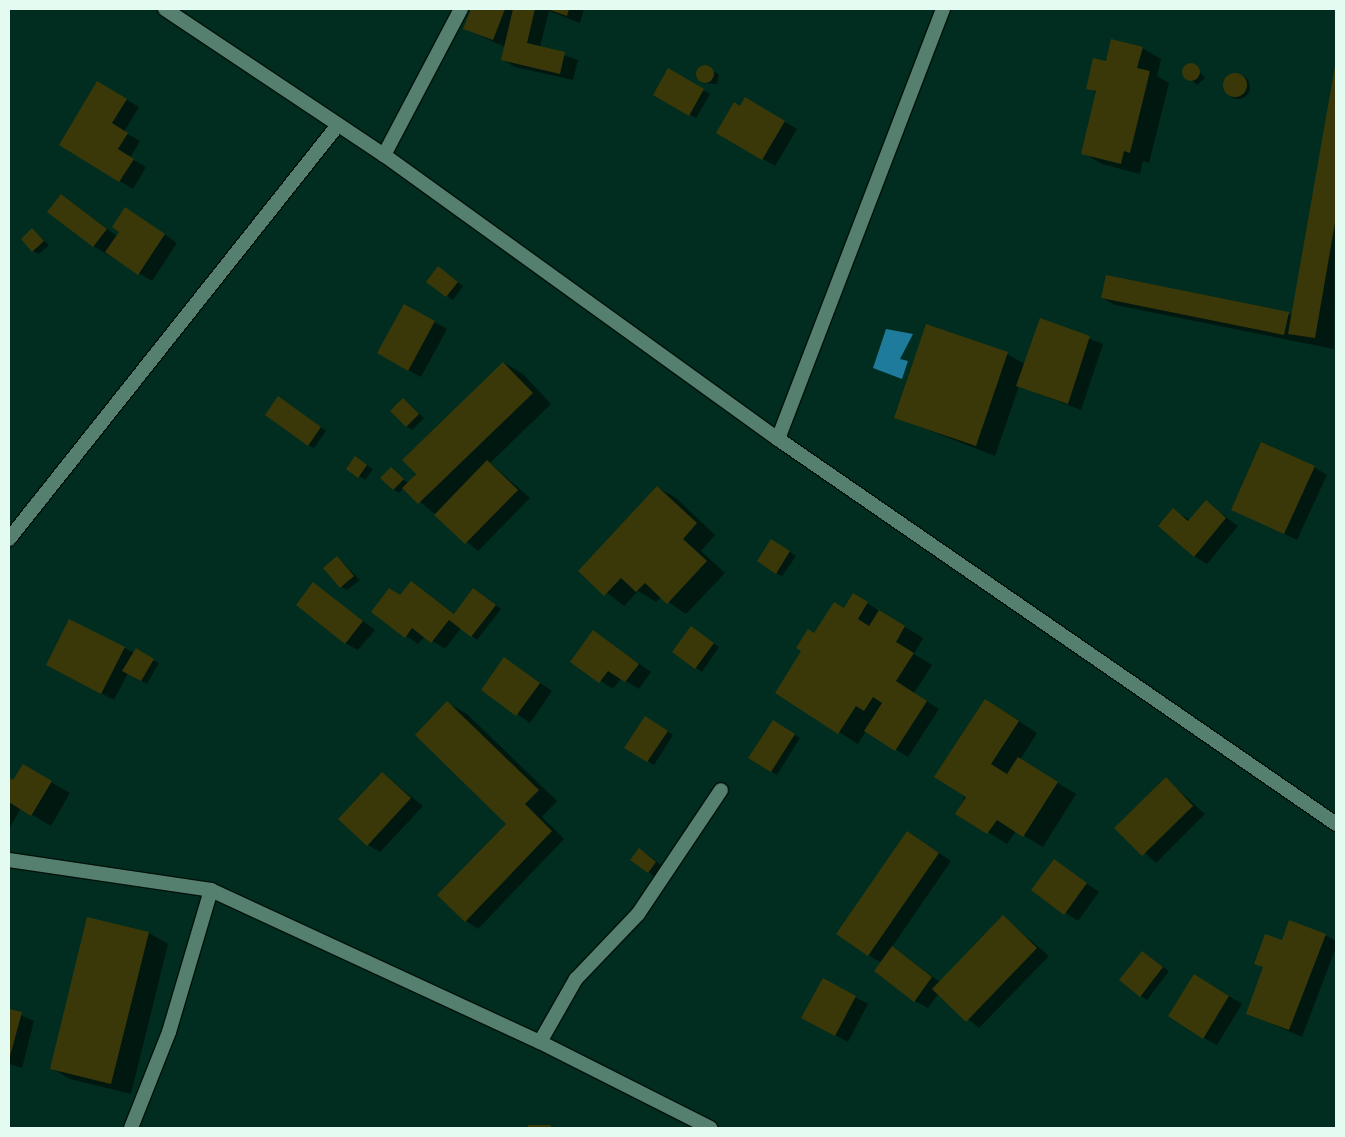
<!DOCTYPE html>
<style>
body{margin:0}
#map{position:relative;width:1345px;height:1137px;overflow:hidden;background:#002d1f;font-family:Rubik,sans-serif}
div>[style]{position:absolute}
.water>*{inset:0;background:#1f7b9c}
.shadow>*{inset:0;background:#0007}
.round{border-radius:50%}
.building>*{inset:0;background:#3a3809}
.roads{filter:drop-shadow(1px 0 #00120b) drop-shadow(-1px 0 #00120b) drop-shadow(0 1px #00120b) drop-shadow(0 -1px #00120b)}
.minor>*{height:14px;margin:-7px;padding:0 7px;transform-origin:7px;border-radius:7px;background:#557f6e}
.tertiary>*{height:14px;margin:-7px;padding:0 7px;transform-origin:7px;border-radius:7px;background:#557f6e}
span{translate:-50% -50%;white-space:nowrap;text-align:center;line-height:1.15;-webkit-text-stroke:5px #002d1f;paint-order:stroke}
.frame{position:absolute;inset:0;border:10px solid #e4fbf1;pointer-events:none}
</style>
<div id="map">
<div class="water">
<i style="clip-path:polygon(886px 329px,913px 334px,900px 359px,908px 361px,902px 379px,873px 368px)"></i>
</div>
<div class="shadow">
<i style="clip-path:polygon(472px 9px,584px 9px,580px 23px,549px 11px,540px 47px,578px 60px,573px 80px,515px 67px,503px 60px,505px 47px,465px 29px)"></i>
<i style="clip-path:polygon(1142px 48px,1161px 59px,1157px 76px,1169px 83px,1149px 163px,1143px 161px,1140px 174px,1102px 164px,1083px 153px,1097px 93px,1088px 88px,1107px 63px)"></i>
<i style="clip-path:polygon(1192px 64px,1205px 78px,1197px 85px,1183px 71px)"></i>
<i style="clip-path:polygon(708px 67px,719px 75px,717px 84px,702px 83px,697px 72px)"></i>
<i style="clip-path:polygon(1336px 67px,1334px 349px,1115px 305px,1102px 298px,1292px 315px)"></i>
<i style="clip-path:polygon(668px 70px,710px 94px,696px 118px,655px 94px)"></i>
<i class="round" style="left:1226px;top:75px;width:24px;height:24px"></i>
<i style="clip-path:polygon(98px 83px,139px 107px,124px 132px,140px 141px,130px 158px,146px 167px,133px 189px,60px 145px)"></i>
<i style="clip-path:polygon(746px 99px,797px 129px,775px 166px,718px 133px)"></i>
<i style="clip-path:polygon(62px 195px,117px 236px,138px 216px,177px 243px,152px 281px,93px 246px)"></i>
<i style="clip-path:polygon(32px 230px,49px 245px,39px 254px,33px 251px)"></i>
<i style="clip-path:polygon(438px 268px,463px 286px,453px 300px,427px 282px)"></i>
<i style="clip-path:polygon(1040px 320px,1103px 344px,1081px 410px,1019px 386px,995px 456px,895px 417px,1007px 354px,1025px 364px)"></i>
<i style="clip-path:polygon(434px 322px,447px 329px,421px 377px,379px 353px)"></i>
<i style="clip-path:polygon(504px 363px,523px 374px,551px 404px,490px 463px,530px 498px,478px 551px,404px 488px,399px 493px,393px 489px,391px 469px,408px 483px)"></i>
<i style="clip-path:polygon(403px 400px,424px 418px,412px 430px,406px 426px)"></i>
<i style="clip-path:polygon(284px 401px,326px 431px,314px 448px,308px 445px)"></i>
<i style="clip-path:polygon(356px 458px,373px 469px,365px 480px,348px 469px)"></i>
<i style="clip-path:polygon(1314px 467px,1327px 475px,1297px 540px,1233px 509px)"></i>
<i style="clip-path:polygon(657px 487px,676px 498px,715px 535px,701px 551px,725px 573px,686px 614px,661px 597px,656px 602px,638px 591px,624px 606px,580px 571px)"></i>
<i style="clip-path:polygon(1206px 502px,1238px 526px,1207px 564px,1194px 556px,1173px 510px,1190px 520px)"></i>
<i style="clip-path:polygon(778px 544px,796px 556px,782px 576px,776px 573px)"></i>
<i style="clip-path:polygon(337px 557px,360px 580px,347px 590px,341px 587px)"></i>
<i style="clip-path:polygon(411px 582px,455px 614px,474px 589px,501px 609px,477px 640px,461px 628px,445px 649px,425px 636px,418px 644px,406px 636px)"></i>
<i style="clip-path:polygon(313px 584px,375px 630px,358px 650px,345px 643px)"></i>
<i style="clip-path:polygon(854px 595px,923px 638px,914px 654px,932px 665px,914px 693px,939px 709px,908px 757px,866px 731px,858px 744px,776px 693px,815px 635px,844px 610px)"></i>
<i style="clip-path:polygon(697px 631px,719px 647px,702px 672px,696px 668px)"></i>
<i style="clip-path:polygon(593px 632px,651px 672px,639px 689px,621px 678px,613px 689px,572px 661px)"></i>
<i style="clip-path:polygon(124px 648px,159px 663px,147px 684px,128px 673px,114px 700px,60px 672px)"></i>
<i style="clip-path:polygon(505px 659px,552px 691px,530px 723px,483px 690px)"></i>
<i style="clip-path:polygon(448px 703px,467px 714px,557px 801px,542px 817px,564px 839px,478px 929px,466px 921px,508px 823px)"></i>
<i style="clip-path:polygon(1004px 711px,1037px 733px,1020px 760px,1076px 794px,1043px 847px,1016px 831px,1007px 844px,957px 813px)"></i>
<i style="clip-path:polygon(651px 721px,673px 735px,654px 765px,626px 747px)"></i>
<i style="clip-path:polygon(773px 722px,800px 738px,777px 775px,750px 758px)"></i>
<i style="clip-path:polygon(23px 766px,70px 793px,51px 826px,21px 808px,9px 829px,9px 778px,14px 781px)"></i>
<i style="clip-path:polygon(382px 773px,423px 806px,380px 852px,368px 845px)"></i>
<i style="clip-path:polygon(1166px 779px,1205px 814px,1156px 863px,1116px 828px)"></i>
<i style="clip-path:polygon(908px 832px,951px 861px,892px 947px,940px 982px,1003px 917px,1049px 956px,979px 1028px,938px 994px,928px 1008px,915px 1001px,882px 963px,868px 955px)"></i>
<i style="clip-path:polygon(645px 853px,662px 866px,654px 876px,648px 872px)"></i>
<i style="clip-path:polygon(1054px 861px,1099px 892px,1078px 921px,1033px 890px)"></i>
<i style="clip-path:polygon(88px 918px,149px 933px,168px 944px,131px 1094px,70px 1079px,51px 1068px)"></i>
<i style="clip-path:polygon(1325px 935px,1336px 941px,1336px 947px,1302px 1037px,1247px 1013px,1264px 968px,1256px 963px,1283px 942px)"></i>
<i style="clip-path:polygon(1148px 956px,1169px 971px,1147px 1000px,1120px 980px)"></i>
<i style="clip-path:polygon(1208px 983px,1242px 1004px,1217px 1045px,1204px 1038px)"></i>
<i style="clip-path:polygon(855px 997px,868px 1004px,848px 1042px,816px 1025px)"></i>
<i style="clip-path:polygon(9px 1010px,34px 1021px,22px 1068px,9px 1064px)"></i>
</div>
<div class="building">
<i style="clip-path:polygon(471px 9px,505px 9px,493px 40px,463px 29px)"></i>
<i style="clip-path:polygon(513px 9px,535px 9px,527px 43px,565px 52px,560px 74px,501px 60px)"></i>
<i style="clip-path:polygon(547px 9px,569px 9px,567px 16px)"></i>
<i style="clip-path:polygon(1111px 39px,1143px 47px,1137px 68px,1150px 71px,1130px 153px,1124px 151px,1121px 164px,1081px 154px,1096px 91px,1086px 89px,1093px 58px,1106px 61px)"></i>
<i class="round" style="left:1182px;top:63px;width:18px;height:18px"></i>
<i class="round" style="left:696px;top:65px;width:18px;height:18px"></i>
<i style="clip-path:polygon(1335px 66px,1336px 217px,1315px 338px,1288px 334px)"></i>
<i style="clip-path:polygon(668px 68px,704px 89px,689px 116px,653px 95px)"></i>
<i class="round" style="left:1223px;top:73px;width:24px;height:24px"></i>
<i style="clip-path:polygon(97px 81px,127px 99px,112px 123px,128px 133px,118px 149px,134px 159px,119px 182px,59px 145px)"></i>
<i style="clip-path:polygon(745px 97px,785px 121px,762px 160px,716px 133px,734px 102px,740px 106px)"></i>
<i style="clip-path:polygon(61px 194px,107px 229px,93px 247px,47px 212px)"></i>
<i style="clip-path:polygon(125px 207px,165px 234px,138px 275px,105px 252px,119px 232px,112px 227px)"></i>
<i style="clip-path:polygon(32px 228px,44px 241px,32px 252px,21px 239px)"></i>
<i style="clip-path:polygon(438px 266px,458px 282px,446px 297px,426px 282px)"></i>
<i style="clip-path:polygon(1106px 275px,1289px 312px,1284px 335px,1101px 298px)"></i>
<i style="clip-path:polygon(404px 304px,435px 321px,408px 371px,377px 353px)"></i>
<i style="clip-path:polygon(1040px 318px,1090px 336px,1068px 404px,1016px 386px)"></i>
<i style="clip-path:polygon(926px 324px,1008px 352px,976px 446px,894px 418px)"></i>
<i style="clip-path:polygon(503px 362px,533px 393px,418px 504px,402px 488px,416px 474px,402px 460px)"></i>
<i style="clip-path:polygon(278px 396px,321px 427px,308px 446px,265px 415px)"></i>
<i style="clip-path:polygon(403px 398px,419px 414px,406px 427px,390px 411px)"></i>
<i style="clip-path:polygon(1261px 442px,1315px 466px,1284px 534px,1231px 510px)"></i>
<i style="clip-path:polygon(355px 456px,367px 465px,358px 478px,346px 469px)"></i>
<i style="clip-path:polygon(487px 460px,518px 490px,465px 544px,434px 515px)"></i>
<i style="clip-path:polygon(391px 467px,404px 479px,393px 490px,380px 478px)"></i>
<i style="clip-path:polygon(657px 486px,697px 523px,683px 539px,707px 561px,667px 604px,645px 583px,636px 592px,621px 578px,604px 596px,578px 571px)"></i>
<i style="clip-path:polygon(1206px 500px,1226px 518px,1194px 557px,1158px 526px,1173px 508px,1188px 521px)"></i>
<i style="clip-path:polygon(771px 539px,790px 551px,776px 574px,757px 561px)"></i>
<i style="clip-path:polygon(337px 556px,354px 576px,340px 588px,323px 568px)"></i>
<i style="clip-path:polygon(411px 581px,454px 614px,473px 588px,496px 605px,471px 637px,449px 620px,431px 643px,412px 628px,405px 638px,371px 612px,389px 588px,400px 595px)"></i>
<i style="clip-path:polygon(313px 582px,363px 621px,345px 644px,296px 605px)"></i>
<i style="clip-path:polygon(853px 593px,868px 602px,858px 619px,869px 626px,879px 610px,905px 626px,896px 642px,914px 653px,896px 681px,927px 701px,895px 751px,864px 731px,882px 703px,873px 697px,864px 711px,856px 706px,838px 734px,775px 693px,801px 651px,796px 648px,808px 629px,814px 633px,834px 602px,844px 608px)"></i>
<i style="clip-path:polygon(69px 619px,125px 647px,101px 694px,46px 665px)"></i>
<i style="clip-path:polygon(691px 626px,714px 643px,695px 669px,672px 652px)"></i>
<i style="clip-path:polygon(593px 630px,639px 664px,625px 682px,608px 671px,599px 683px,570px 662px)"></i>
<i style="clip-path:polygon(136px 648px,154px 659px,141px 681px,122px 671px)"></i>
<i style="clip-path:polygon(504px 657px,540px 683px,516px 716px,481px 690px)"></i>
<i style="clip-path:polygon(985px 699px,1019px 721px,991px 764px,1007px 774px,1018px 757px,1058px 782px,1023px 837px,997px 820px,987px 834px,955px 814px,966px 797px,934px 777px)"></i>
<i style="clip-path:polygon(447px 701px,539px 790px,525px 804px,552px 831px,465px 922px,437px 895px,506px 824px,415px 735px)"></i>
<i style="clip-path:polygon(645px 716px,668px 731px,647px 762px,624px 748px)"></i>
<i style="clip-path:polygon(773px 720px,795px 734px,771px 772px,748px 758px)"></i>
<i style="clip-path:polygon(23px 764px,52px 781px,31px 816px,9px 802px,9px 777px,13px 780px)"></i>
<i style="clip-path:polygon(382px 772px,411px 798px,367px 846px,338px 819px)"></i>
<i style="clip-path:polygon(1166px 777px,1193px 806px,1142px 856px,1114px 828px)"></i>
<i style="clip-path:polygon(907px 831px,939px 853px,868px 956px,836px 934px)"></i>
<i style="clip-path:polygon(639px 848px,656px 862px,648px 873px,630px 860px)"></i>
<i style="clip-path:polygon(1054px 859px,1087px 883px,1064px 915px,1031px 890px)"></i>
<i style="clip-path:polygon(1003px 915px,1037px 948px,966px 1022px,932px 989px)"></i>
<i style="clip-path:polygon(87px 917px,149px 932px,111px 1084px,50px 1069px)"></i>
<i style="clip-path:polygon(1289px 920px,1326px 934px,1289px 1030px,1246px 1014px,1263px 967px,1254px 964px,1265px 934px,1282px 940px)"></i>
<i style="clip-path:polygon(892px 946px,932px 977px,914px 1002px,874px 971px)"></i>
<i style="clip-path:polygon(1142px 951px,1163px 967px,1140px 997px,1119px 980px)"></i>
<i style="clip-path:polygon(1194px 974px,1229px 996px,1203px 1039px,1168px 1016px)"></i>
<i style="clip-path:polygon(823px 978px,856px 996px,835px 1036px,801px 1018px)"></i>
<i style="clip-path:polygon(9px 1009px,22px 1012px,9px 1060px)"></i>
<i style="clip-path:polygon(528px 1125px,551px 1125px,551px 1128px,528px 1128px)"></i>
</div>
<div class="roads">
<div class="minor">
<i style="left:384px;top:155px;width:165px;rotate:-62.2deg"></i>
<i style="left:778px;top:439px;width:461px;rotate:-69deg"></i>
<i style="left:9px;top:539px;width:529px;rotate:-51.53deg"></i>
<i style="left:9px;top:860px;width:204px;rotate:8.4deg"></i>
<i style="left:211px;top:890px;width:362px;rotate:24.8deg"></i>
<i style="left:540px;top:1042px;width:191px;rotate:26.8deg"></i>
<i style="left:540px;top:1042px;width:73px;rotate:-60.3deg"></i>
<i style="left:576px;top:979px;width:90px;rotate:-46.4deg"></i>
<i style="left:638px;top:914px;width:149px;rotate:-56.2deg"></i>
<i style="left:131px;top:1128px;width:103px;rotate:-68.4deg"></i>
<i style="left:169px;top:1032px;width:148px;rotate:-73.5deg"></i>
</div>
<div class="tertiary">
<i style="left:165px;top:9px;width:263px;rotate:33.7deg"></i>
<i style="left:384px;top:155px;width:486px;rotate:35.8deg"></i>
<i style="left:778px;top:439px;width:678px;rotate:34.6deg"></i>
</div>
</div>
<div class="frame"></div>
</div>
